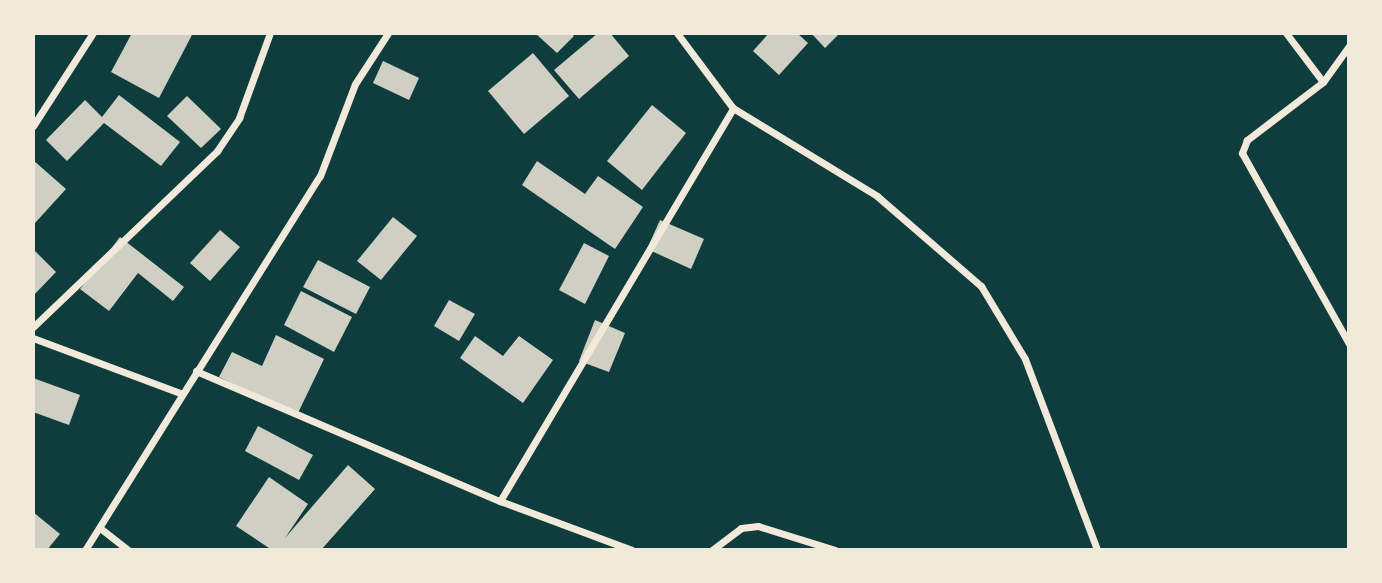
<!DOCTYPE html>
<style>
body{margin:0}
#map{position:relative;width:1382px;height:583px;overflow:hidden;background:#0f3d3e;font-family:Poppins,sans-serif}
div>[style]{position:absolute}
.building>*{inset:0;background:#cfcfc3}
.minor>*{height:7px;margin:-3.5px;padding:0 3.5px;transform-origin:3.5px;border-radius:3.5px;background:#f1e9da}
span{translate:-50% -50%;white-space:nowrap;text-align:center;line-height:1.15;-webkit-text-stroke:6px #f1e9da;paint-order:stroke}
.frame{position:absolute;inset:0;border:35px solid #f1e9da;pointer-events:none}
</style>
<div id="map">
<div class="building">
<i style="clip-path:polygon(132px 33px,193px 33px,159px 98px,111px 72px)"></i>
<i style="clip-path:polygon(535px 33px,571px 33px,574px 36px,557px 53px)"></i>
<i style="clip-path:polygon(598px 33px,610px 33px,629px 56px,579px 99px,554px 70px)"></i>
<i style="clip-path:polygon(769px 33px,797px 33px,808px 43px,779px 75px,753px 51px)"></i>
<i style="clip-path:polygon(811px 33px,840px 33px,825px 48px)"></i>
<i style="clip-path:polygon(533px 53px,569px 96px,524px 134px,488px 91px)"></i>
<i style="clip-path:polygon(383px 61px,419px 78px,409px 100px,373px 83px)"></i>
<i style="clip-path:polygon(119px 95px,180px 142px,161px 166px,104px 123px,67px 161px,46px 140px,85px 100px,102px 117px)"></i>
<i style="clip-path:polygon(187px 96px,221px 129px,201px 148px,167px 116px)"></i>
<i style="clip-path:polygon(652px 105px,686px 133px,642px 190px,607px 161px)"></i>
<i style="clip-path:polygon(33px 160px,66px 189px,35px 223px,33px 221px)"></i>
<i style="clip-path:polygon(537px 161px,585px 194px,598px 176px,643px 207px,615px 249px,522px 185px)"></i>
<i style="clip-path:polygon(393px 217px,417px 236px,381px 280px,357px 261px)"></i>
<i style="clip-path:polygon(660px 220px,704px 239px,691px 269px,647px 249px)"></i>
<i style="clip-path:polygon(220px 230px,240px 247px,210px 281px,190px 263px)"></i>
<i style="clip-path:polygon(120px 237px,184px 287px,173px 301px,138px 273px,109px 311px,80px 289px)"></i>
<i style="clip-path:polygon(584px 243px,609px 256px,585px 304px,559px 290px)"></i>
<i style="clip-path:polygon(35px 251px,56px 272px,33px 296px,33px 253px)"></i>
<i style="clip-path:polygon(318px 260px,370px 287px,356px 314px,303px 287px)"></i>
<i style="clip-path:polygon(301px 291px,352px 317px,334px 352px,284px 325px)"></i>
<i style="clip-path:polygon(449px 300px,475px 314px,459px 341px,434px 326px)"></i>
<i style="clip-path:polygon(595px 320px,625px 333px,609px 372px,579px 361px)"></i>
<i style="clip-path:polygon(276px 335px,324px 359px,297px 415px,219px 377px,232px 352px,262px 366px)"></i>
<i style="clip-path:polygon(475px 336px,503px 356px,519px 336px,553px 360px,523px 403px,460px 358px)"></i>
<i style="clip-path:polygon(33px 378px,80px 395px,69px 425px,33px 412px)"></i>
<i style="clip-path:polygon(258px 426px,313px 455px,299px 480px,245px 451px)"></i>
<i style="clip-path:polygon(348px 465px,375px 489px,321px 550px,272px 550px,236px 526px,269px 477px,308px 504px,285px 538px)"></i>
<i style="clip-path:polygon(33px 512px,60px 534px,47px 550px,33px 550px)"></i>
</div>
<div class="minor">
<i style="left:677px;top:33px;width:94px;rotate:53.3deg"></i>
<i style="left:733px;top:108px;width:169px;rotate:31.4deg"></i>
<i style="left:877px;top:196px;width:138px;rotate:40.9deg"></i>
<i style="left:981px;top:286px;width:85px;rotate:58.9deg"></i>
<i style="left:1025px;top:359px;width:204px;rotate:69.3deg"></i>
<i style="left:1286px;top:33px;width:61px;rotate:52.9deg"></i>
<i style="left:1349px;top:46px;width:44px;rotate:125.8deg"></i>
<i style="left:1323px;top:82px;width:96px;rotate:142.7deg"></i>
<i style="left:1247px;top:140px;width:14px;rotate:111deg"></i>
<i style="left:1242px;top:153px;width:219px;rotate:60.7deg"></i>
<i style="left:33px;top:126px;width:111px;rotate:-57.2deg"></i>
<i style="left:33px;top:327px;width:255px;rotate:-43.7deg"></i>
<i style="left:217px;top:151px;width:40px;rotate:-56deg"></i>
<i style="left:239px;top:118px;width:90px;rotate:-70deg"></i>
<i style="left:33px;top:338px;width:157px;rotate:20.5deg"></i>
<i style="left:196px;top:371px;width:331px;rotate:23.2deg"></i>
<i style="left:500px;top:501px;width:141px;rotate:20.4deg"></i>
<i style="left:500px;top:501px;width:457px;rotate:-59.3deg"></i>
<i style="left:100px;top:528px;width:36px;rotate:38deg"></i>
<i style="left:85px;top:550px;width:442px;rotate:-57.9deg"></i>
<i style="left:320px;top:176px;width:98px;rotate:-69.2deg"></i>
<i style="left:355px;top:84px;width:61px;rotate:-57.1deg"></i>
<i style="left:712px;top:550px;width:36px;rotate:-37deg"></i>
<i style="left:741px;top:528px;width:17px;rotate:-7deg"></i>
<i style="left:758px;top:526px;width:81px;rotate:17.3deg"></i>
</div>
<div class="frame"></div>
</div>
